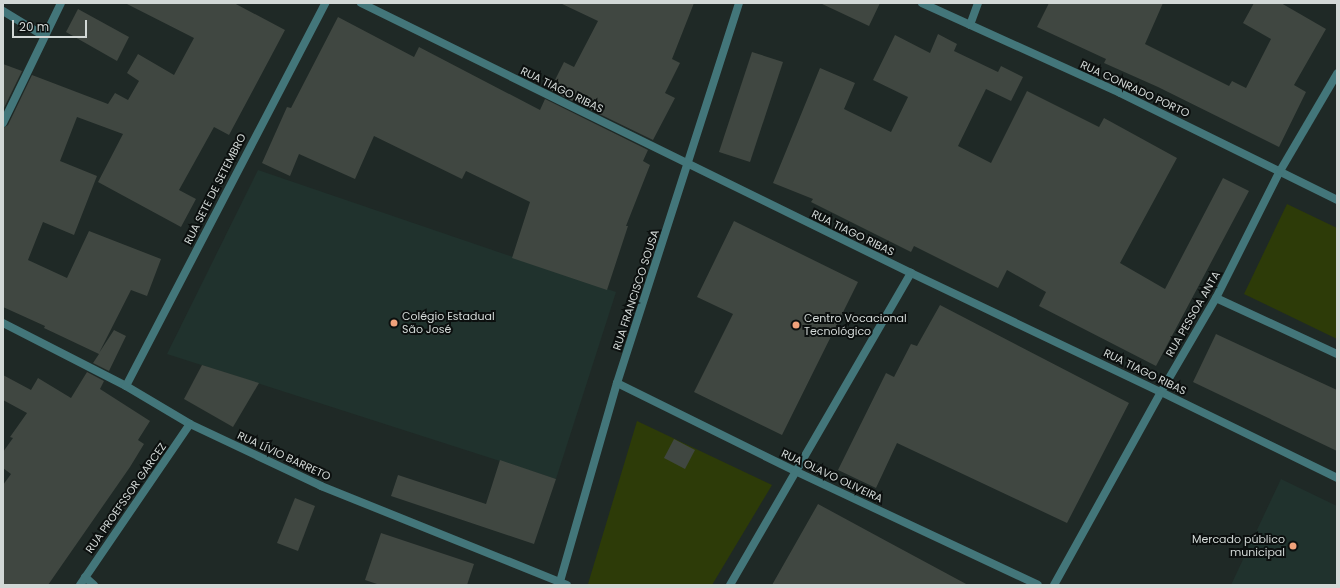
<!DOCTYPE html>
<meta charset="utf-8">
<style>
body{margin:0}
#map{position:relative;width:1340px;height:588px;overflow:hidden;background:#1f2926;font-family:Poppins,sans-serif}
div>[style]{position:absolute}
.built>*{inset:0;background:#20322d}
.green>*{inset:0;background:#2d3b08}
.building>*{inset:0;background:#404741}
.minor>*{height:8px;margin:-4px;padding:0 4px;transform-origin:4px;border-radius:4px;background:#43767a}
.tertiary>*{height:8px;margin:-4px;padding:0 4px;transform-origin:4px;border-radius:4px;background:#43767a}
.dots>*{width:11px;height:11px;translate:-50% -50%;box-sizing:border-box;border:2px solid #0c100f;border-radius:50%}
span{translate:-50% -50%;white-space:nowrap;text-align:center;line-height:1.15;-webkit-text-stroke:4px #0c100f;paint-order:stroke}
.street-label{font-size:11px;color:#d2d8d6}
.poi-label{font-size:11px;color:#d2d8d6}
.left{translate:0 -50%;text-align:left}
.right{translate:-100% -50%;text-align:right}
.frame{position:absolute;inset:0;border:4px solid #d2d8d6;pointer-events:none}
.scale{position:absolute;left:12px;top:20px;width:75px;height:18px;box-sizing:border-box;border:2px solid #d2d8d6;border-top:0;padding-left:5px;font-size:12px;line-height:14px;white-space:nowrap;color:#d2d8d6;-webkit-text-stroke:3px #0c100f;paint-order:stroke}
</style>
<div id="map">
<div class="built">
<i style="clip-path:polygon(258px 170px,616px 292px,556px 479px,167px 354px)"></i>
<i style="clip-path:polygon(1281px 479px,1337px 506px,1337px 585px,1231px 585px)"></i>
</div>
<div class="green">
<i style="clip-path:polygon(1287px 204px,1337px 228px,1337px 339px,1244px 294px)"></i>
<i style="clip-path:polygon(637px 421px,772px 485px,712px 585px,588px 584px)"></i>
</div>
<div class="building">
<i style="clip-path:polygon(125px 3px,234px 3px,285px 30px,229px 135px,214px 127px,179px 190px,196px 199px,181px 227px,98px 182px,123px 134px,77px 117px,60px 161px,97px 176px,74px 235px,43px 222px,28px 260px,67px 278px,89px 231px,161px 259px,147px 296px,131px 290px,99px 353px,114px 330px,126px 336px,109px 371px,93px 363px,99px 354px,44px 328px,45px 326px,3px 307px,3px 128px,8px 125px,32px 75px,108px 104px,115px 93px,128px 100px,139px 81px,127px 73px,138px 54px,174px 75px,194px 38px)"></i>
<i style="clip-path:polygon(560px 3px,694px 3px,672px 59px,680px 63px,665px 93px,675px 98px,653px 140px,550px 90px,564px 62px,574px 67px,598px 21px)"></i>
<i style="clip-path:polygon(820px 3px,880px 3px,869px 26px)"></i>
<i style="clip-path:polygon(1049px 3px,1163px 3px,1145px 44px,1229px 86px,1232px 81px,1246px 88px,1271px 39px,1243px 23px,1254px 3px,1281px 3px,1326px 29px,1294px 85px,1306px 92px,1279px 147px,1158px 87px,1104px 63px,1106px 59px,1037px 27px)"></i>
<i style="clip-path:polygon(78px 9px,129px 37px,117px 61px,66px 32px)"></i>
<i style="clip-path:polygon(338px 17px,414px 57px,419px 47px,540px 110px,545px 99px,648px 150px,643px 161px,650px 165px,626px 226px,628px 226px,607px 290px,512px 258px,530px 202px,466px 171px,462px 179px,374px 136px,355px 179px,299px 154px,290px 176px,262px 163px,287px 107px,291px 108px)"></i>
<i style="clip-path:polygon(938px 34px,957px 44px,954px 51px,998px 72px,1001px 66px,1023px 77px,1011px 101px,986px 89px,958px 146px,991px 163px,1027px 91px,1099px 127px,1104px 118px,1177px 158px,1120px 263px,1165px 289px,1223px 178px,1249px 191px,1156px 366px,1039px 306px,1046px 292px,1007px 270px,998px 288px,914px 246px,911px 252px,811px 202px,813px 199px,773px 183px,820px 68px,855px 83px,844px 109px,891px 132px,908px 97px,873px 80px,895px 35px,930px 53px)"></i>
<i style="clip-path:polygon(752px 52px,783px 62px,750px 162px,719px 152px)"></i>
<i style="clip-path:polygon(3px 64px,22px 71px,3px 110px)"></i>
<i style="clip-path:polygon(734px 221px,858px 282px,782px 435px,694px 392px,733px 314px,697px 297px)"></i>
<i style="clip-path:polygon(940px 305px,1129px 403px,1067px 523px,897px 443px,876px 488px,838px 470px,886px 373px,894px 377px,911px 344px,917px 346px)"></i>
<i style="clip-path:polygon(1216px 334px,1337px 390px,1337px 451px,1193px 382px)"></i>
<i style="clip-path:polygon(202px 365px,259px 383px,233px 427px,184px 399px)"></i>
<i style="clip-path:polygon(87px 372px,104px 381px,100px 389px,150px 421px,138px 440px,144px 444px,130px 467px,48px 585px,3px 585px,3px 485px,11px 474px,3px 468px,3px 452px,13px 438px,10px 437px,27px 413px,3px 400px,3px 375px,31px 390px,38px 378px,71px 398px)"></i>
<i style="clip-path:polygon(674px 439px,695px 450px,685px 469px,664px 458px)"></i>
<i style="clip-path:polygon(500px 460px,556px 479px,534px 544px,391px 496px,398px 475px,486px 504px)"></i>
<i style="clip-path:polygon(295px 498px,315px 506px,298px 551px,277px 543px)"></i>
<i style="clip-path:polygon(818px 504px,890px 543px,968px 585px,772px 585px)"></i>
<i style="clip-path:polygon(381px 533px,474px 564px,467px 585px,380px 585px,365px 580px)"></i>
</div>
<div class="minor">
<i style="left:361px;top:3px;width:613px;rotate:26.15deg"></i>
<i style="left:911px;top:273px;width:277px;rotate:25.5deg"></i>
<i style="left:1161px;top:392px;width:196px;rotate:26deg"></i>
<i style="left:922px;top:3px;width:217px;rotate:24.4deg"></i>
<i style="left:1120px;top:93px;width:242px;rotate:26.2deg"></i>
<i style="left:3px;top:11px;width:48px;rotate:31.4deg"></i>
<i style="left:970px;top:25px;width:23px;rotate:-70deg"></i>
<i style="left:3px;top:123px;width:133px;rotate:-64.2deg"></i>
<i style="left:1216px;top:298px;width:133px;rotate:24.8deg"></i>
<i style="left:3px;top:323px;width:138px;rotate:27.1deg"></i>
<i style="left:126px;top:386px;width:74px;rotate:30.7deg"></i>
<i style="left:190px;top:424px;width:145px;rotate:25.3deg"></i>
<i style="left:321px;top:486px;width:265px;rotate:21.9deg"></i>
<i style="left:617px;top:383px;width:199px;rotate:26.3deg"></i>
<i style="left:795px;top:471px;width:268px;rotate:25.1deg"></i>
<i style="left:126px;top:386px;width:432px;rotate:-62.5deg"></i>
<i style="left:85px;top:577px;width:12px;rotate:42deg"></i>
<i style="left:80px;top:585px;width:195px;rotate:-55.7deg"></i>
<i style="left:730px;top:585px;width:361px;rotate:-59.9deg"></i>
<i style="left:1054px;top:585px;width:221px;rotate:-61deg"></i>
<i style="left:1161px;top:392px;width:109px;rotate:-59.7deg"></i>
<i style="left:1216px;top:298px;width:142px;rotate:-63.3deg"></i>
<i style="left:1280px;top:171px;width:113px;rotate:-59.6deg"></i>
</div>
<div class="tertiary">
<i style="left:559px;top:585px;width:210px;rotate:-74deg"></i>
<i style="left:617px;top:383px;width:399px;rotate:-72.2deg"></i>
</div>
<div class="dots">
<i style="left:394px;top:323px;background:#f0a27b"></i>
<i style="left:796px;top:325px;background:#f0a27b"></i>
<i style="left:1293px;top:546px;background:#f0a27b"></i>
</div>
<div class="street-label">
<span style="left:1135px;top:89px;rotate:25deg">RUA CONRADO PORTO</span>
<span style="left:562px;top:90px;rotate:26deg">RUA TIAGO RIBAS</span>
<span style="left:215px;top:189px;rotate:-63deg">RUA SETE DE SETEMBRO</span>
<span style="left:853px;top:233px;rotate:26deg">RUA TIAGO RIBAS</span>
<span style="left:636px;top:290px;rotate:-72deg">RUA FRANCISCO SOUSA</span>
<span style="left:1193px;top:314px;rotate:-60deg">RUA PESSOA ANTA</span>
<span style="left:1145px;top:372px;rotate:26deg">RUA TIAGO RIBAS</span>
<span style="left:284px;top:456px;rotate:25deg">RUA LÍVIO BARRETO</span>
<span style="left:832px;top:476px;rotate:25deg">RUA OLAVO OLIVEIRA</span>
<span style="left:126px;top:498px;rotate:-55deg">RUA PROEFSSOR GARCEZ</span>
</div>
<div class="poi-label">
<span class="left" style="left:402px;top:323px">Colégio Estadual<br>São José</span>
<span class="left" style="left:804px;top:325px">Centro Vocacional<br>Tecnológico</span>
<span class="right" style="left:1285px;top:546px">Mercado público<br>municipal</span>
</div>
<div class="frame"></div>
<div class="scale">20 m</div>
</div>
